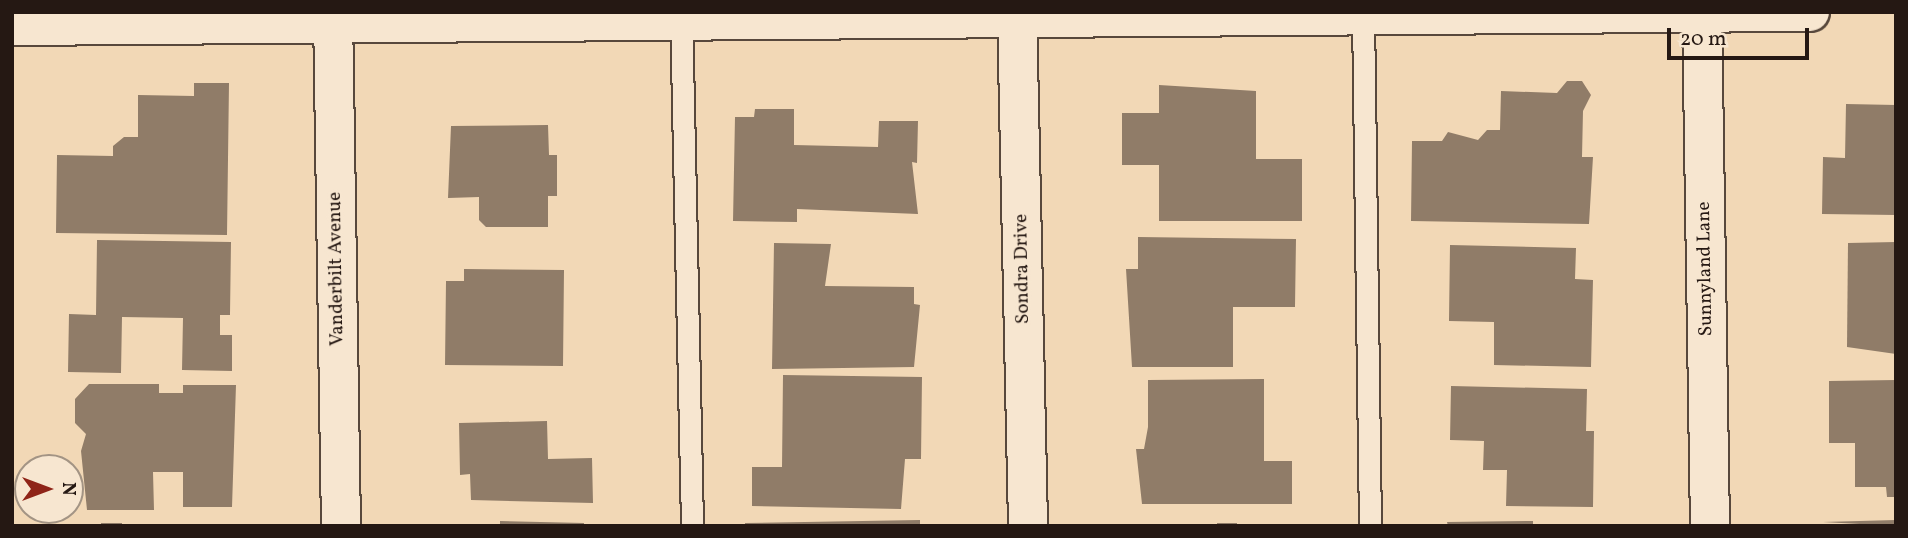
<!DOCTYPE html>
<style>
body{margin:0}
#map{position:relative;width:1908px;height:538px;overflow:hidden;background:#f2d8b6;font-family:Vollkorn,serif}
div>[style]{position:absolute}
.building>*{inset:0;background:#907c68}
.roads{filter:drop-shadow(2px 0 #58483c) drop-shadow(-2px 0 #58483c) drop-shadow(0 2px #58483c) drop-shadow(0 -2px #58483c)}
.lane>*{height:21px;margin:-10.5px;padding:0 10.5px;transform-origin:10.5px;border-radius:10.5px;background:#f7e6d0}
.street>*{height:38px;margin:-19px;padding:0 19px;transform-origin:19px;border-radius:19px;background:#f7e6d0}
span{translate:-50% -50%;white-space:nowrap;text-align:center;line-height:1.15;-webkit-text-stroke:6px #f7e6d0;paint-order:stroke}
.street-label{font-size:19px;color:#251813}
.frame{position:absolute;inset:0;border:14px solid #251813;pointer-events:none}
.north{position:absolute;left:14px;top:454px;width:70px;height:70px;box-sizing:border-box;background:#f7e6d0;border:2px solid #a39484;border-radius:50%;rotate:90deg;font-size:19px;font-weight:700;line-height:28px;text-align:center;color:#251813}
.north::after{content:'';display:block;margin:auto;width:24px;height:32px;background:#8f2418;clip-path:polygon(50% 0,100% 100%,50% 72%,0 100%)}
.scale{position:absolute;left:1667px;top:28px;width:142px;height:32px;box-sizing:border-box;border:4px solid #251813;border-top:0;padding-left:9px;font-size:21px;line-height:24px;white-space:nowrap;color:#251813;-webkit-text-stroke:5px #f7e6d0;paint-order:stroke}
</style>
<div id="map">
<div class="building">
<i style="clip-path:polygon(1567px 81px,1582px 81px,1591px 95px,1583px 111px,1582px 157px,1593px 157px,1589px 224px,1411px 221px,1412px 141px,1442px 141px,1448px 132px,1478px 140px,1487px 130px,1500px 130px,1501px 91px,1557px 93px)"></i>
<i style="clip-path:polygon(194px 83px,229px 83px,227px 235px,56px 233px,57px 155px,113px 156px,113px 146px,124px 137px,138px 137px,138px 95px,194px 96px)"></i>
<i style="clip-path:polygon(1159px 85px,1256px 91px,1256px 159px,1302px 159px,1302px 221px,1159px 221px,1159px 165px,1122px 165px,1122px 113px,1159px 113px)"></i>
<i style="clip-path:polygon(1846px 104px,1896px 105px,1896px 215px,1822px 214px,1823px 157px,1845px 158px)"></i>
<i style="clip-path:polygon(755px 109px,794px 109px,794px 145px,878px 147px,879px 121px,918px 121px,917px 163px,912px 162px,918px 214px,797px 209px,797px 222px,733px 221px,735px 117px,754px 117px)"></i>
<i style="clip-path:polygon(548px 125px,549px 155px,557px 155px,557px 196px,548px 196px,548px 227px,486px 227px,479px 220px,479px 197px,448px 198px,451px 126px)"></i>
<i style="clip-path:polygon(1138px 237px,1296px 239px,1295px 307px,1233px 307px,1233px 367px,1132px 367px,1126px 269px,1138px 269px)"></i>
<i style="clip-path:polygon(97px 240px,231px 242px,230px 315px,220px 315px,220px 335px,232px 335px,232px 371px,182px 370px,183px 318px,122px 317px,121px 373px,68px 372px,69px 314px,96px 315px)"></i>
<i style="clip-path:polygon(1896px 242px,1896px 354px,1847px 347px,1848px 243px)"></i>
<i style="clip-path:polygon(774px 243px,831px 244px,825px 286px,914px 287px,914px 304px,920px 305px,914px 367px,772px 369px)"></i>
<i style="clip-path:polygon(1450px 245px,1576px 248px,1575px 279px,1593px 280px,1591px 367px,1494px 365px,1494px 322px,1449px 321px)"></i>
<i style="clip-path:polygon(464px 269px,564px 270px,563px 366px,445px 365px,446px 281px,464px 281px)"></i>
<i style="clip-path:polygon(783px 375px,922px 377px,921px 459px,905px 459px,901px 509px,752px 506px,752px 467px,782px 467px)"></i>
<i style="clip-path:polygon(1264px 379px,1264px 461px,1292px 461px,1292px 504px,1142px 504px,1136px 449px,1144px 449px,1148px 427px,1148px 380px)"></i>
<i style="clip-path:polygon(1896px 380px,1896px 497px,1887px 497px,1886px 487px,1855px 487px,1855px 443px,1829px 443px,1829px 381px)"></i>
<i style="clip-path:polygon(89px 384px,159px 384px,159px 393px,183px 393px,183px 385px,236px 385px,232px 507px,183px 507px,183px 472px,153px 472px,154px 510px,87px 510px,81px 451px,86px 434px,75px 423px,75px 399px)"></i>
<i style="clip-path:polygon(1451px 386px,1587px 389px,1586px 431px,1594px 431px,1593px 507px,1506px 506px,1507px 470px,1483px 470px,1484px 441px,1450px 440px)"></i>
<i style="clip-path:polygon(547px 421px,548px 459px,592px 458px,593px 503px,471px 500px,470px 474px,460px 475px,459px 423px)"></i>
<i style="clip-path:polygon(920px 520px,920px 526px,745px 526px,745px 523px)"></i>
<i style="clip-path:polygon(1896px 520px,1896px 526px,1823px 522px)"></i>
<i style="clip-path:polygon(500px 521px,584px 523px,584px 526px,500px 526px)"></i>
<i style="clip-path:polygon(1533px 521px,1533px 526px,1448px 526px,1447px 522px)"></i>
<i style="clip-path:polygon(101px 523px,122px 523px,122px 526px,101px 526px)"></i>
<i style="clip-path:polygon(1217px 523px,1237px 523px,1237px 526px,1217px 526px)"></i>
</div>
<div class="roads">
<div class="lane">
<i style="left:681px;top:12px;width:514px;rotate:88.77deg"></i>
<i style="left:1363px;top:12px;width:514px;rotate:89.22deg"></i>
</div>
<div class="street">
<i style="left:333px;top:12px;width:514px;rotate:89.11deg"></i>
<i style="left:1017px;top:12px;width:514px;rotate:88.77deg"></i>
<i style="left:1702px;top:12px;width:514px;rotate:89.11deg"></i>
<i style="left:12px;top:26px;width:1798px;rotate:-0.45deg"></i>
</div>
</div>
<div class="street-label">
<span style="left:337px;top:269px;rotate:-91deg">Vanderbilt Avenue</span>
<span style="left:1023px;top:269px;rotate:-91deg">Sondra Drive</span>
<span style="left:1706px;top:269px;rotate:-91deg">Sunnyland Lane</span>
</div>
<div class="frame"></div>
<div class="north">N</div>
<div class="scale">20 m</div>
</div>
